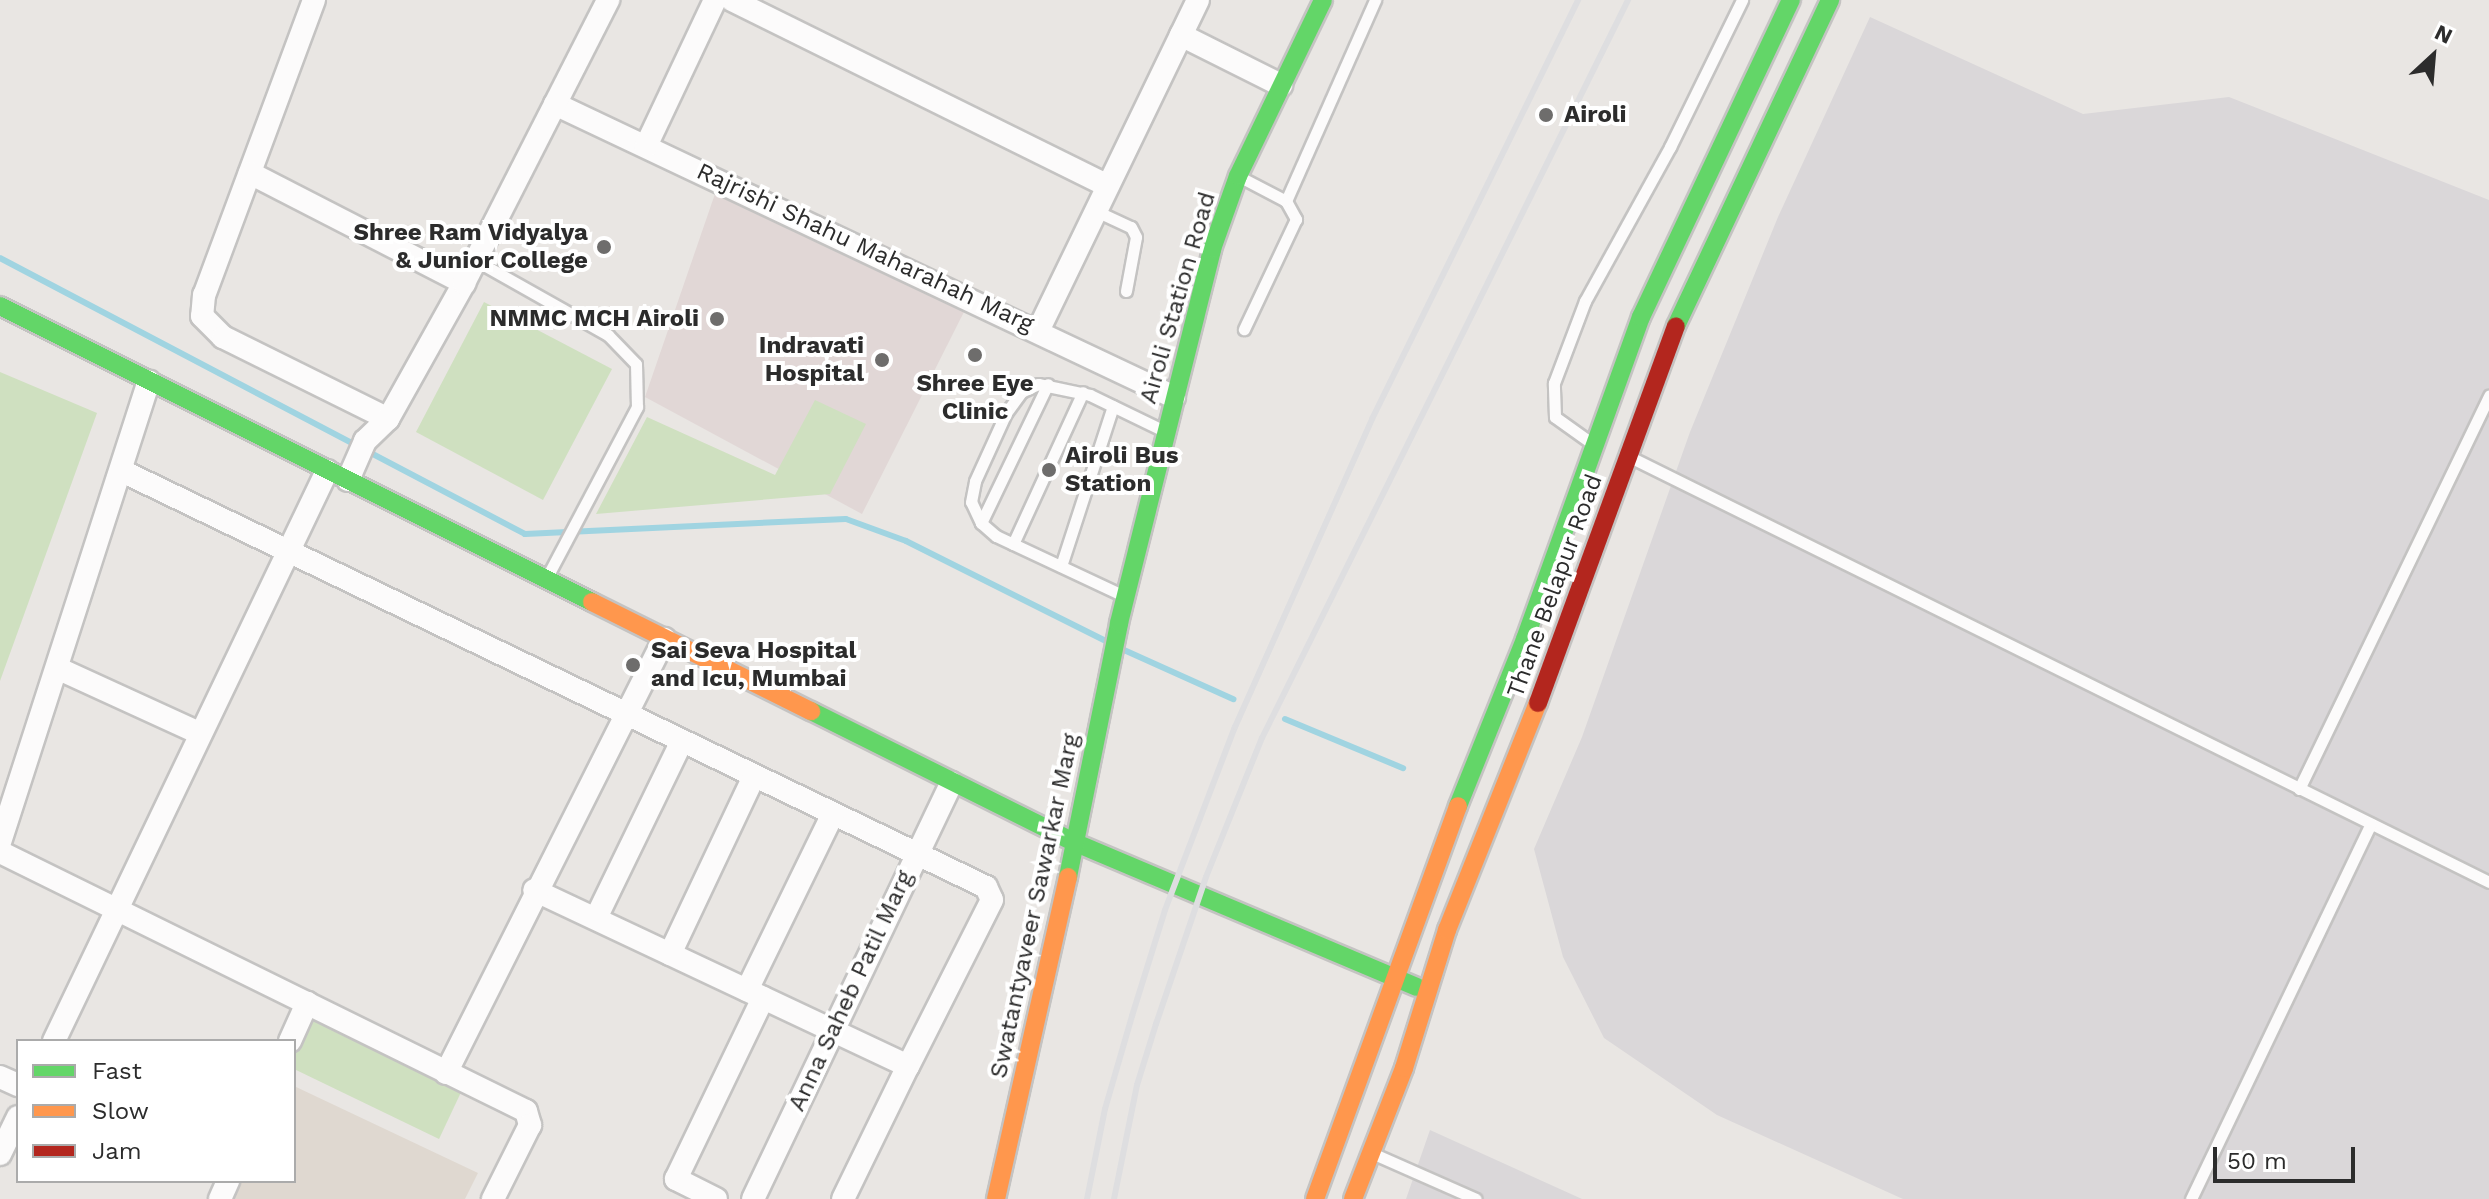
<!DOCTYPE html>
<style>
body{margin:0}
#map{position:relative;width:2489px;height:1199px;overflow:hidden;background:#e9e6e3;font-family:"Work Sans",sans-serif}
div>[style]{position:absolute}
.industrial>*{inset:0;background:#dad7d9}
.education>*{inset:0;background:#dfd8d0}
.medical>*{inset:0;background:#e1d7d6}
.green>*{inset:0;background:#cfe0c0}
.stream>*{height:6px;margin:-3px;padding:0 3px;transform-origin:3px;border-radius:3px;background:#a0d4e1}
.roads{filter:drop-shadow(2px 0 #c4c3c2) drop-shadow(-2px 0 #c4c3c2) drop-shadow(0 2px #c4c3c2) drop-shadow(0 -2px #c4c3c2)}
.lane>*{height:11px;margin:-5.5px;padding:0 5.5px;transform-origin:5.5px;border-radius:5.5px;background:#fcfbfb}
.street>*{height:22px;margin:-11px;padding:0 11px;transform-origin:11px;border-radius:11px;background:#fcfbfb}
.fast>*{height:18px;margin:-9px;padding:0 9px;transform-origin:9px;border-radius:9px;background:#63d668}
.slow>*{height:18px;margin:-9px;padding:0 9px;transform-origin:9px;border-radius:9px;background:#ff974d}
.jam>*{height:18px;margin:-9px;padding:0 9px;transform-origin:9px;border-radius:9px;background:#b3261e}
.rail>*{height:6px;margin:-3px;padding:0 3px;transform-origin:3px;border-radius:3px;background:#dedee0}
.dots>*{width:22px;height:22px;translate:-50% -50%;box-sizing:border-box;border:4px solid #fff;border-radius:50%}
span{translate:-50% -50%;white-space:nowrap;text-align:center;line-height:1.15;-webkit-text-stroke:8px #fff;paint-order:stroke}
.poi-label{font-size:24px;color:#2c2c2c;font-weight:700}
.left{translate:0 -50%;text-align:left}
.right{translate:-100% -50%;text-align:right}
.street-label{font-size:24px;color:#2c2c2c}
.legend{position:absolute;left:16px;top:1039px;width:280px;height:144px;box-sizing:border-box;background:#fff;border:2px solid #ababab;margin:0;padding:10px 14px;list-style:none;font-size:24px;color:#2c2c2c}
.legend li{display:flex;align-items:center;gap:16px;height:40px}
.legend b{width:40px;border:2px solid #ababab}
.north{position:absolute;left:2393px;top:16px;width:80px;height:80px;-webkit-text-stroke:6px #fff;paint-order:stroke;rotate:26deg;font-size:22px;font-weight:700;line-height:32px;text-align:center;color:#2c2c2c}
.north::after{content:'';display:block;margin:auto;width:28px;height:36px;background:#2c2c2c;clip-path:polygon(50% 0,100% 100%,50% 72%,0 100%)}
.scale{position:absolute;left:2213px;top:1147px;width:142px;height:36px;box-sizing:border-box;border:4px solid #2c2c2c;border-top:0;padding-left:10px;font-size:24px;line-height:28px;white-space:nowrap;color:#2c2c2c;-webkit-text-stroke:6px #fff;paint-order:stroke}
</style>
<div id="map">
<div class="industrial">
<i style="clip-path:polygon(1870px 17px,2083px 114px,2229px 97px,2489px 200px,2489px 1199px,1903px 1199px,1717px 1115px,1604px 1038px,1563px 957px,1534px 849px,1582px 737px,1690px 432px,1778px 217px)"></i>
<i style="clip-path:polygon(1430px 1130px,1582px 1199px,1406px 1199px)"></i>
</div>
<div class="education">
<i style="clip-path:polygon(294px 1086px,478px 1173px,465px 1199px,234px 1199px,242px 1181px,294px 1181px)"></i>
</div>
<div class="medical">
<i style="clip-path:polygon(717px 188px,971px 298px,862px 514px,645px 397px)"></i>
</div>
<div class="green">
<i style="clip-path:polygon(484px 302px,612px 369px,543px 500px,416px 432px)"></i>
<i style="clip-path:polygon(0 372px,97px 413px,0 681px)"></i>
<i style="clip-path:polygon(815px 400px,866px 424px,830px 494px,596px 514px,647px 417px,775px 475px)"></i>
<i style="clip-path:polygon(310px 1014px,463px 1088px,439px 1139px,294px 1069px,294px 1047px)"></i>
</div>
<div class="stream">
<i style="left:0;top:258px;width:593px;rotate:27.73deg"></i>
<i style="left:525px;top:534px;width:321px;rotate:-2.7deg"></i>
<i style="left:846px;top:519px;width:64px;rotate:20.1deg"></i>
<i style="left:906px;top:541px;width:224px;rotate:26.6deg"></i>
<i style="left:1124px;top:650px;width:120px;rotate:24.2deg"></i>
<i style="left:1285px;top:719px;width:128px;rotate:22.6deg"></i>
</div>
<div class="roads">
<div class="lane">
<i style="left:1242px;top:178px;width:50px;rotate:27.6deg"></i>
<i style="left:1286px;top:201px;width:21px;rotate:61deg"></i>
<i style="left:1296px;top:219px;width:122px;rotate:115.3deg"></i>
<i style="left:1286px;top:201px;width:220px;rotate:-66.1deg"></i>
<i style="left:1096px;top:211px;width:38px;rotate:25deg"></i>
<i style="left:1131px;top:227px;width:11px;rotate:63deg"></i>
<i style="left:1136px;top:237px;width:55px;rotate:100.5deg"></i>
<i style="left:475px;top:260px;width:153px;rotate:29.4deg"></i>
<i style="left:608px;top:335px;width:40px;rotate:46deg"></i>
<i style="left:636px;top:364px;width:43px;rotate:88.7deg"></i>
<i style="left:637px;top:407px;width:190px;rotate:117.9deg"></i>
<i style="left:1590px;top:442px;width:43px;rotate:-144.5deg"></i>
<i style="left:1555px;top:417px;width:34px;rotate:-92deg"></i>
<i style="left:1554px;top:383px;width:88px;rotate:-69.3deg"></i>
<i style="left:1585px;top:301px;width:176px;rotate:-61.1deg"></i>
<i style="left:1670px;top:147px;width:164px;rotate:-63.9deg"></i>
<i style="left:1632px;top:458px;width:956px;rotate:26.32deg"></i>
<i style="left:981px;top:523px;width:154px;rotate:-64.3deg"></i>
<i style="left:1013px;top:544px;width:167px;rotate:-65.3deg"></i>
<i style="left:1061px;top:566px;width:168px;rotate:-72deg"></i>
<i style="left:1122px;top:595px;width:139px;rotate:-154.9deg"></i>
<i style="left:996px;top:536px;width:20px;rotate:-139deg"></i>
<i style="left:981px;top:523px;width:23px;rotate:-115deg"></i>
<i style="left:971px;top:502px;width:21px;rotate:-79deg"></i>
<i style="left:975px;top:481px;width:75px;rotate:-65.5deg"></i>
<i style="left:1006px;top:413px;width:26px;rotate:-54deg"></i>
<i style="left:1021px;top:392px;width:19px;rotate:-25deg"></i>
<i style="left:1038px;top:384px;width:53px;rotate:11.9deg"></i>
<i style="left:1090px;top:395px;width:82px;rotate:25.9deg"></i>
<i style="left:2299px;top:789px;width:437px;rotate:-64.2deg"></i>
<i style="left:1374px;top:1154px;width:111px;rotate:23.8deg"></i>
<i style="left:2191px;top:1199px;width:416px;rotate:-64.4deg"></i>
</div>
<div class="street">
<i style="left:314px;top:0;width:315px;rotate:110.4deg"></i>
<i style="left:204px;top:295px;width:21px;rotate:95deg"></i>
<i style="left:202px;top:316px;width:30px;rotate:45deg"></i>
<i style="left:223px;top:337px;width:184px;rotate:26.4deg"></i>
<i style="left:732px;top:0;width:419px;rotate:26.3deg"></i>
<i style="left:1181px;top:35px;width:112px;rotate:26.6deg"></i>
<i style="left:555px;top:104px;width:685px;rotate:25.33deg"></i>
<i style="left:646px;top:146px;width:161px;rotate:-64.7deg"></i>
<i style="left:250px;top:173px;width:241px;rotate:27.2deg"></i>
<i style="left:1039px;top:329px;width:365px;rotate:-64.2deg"></i>
<i style="left:122px;top:471px;width:959px;rotate:25.71deg"></i>
<i style="left:986px;top:887px;width:14px;rotate:65deg"></i>
<i style="left:992px;top:900px;width:186px;rotate:116.8deg"></i>
<i style="left:908px;top:1066px;width:413px;rotate:-154.8deg"></i>
<i style="left:348px;top:480px;width:43px;rotate:-66.4deg"></i>
<i style="left:365px;top:441px;width:32px;rotate:-44deg"></i>
<i style="left:388px;top:419px;width:156px;rotate:-60.8deg"></i>
<i style="left:464px;top:283px;width:318px;rotate:-63deg"></i>
<i style="left:57px;top:668px;width:158px;rotate:24.6deg"></i>
<i style="left:0;top:842px;width:484px;rotate:-72.1deg"></i>
<i style="left:0;top:852px;width:586px;rotate:26.22deg"></i>
<i style="left:526px;top:1111px;width:15px;rotate:74deg"></i>
<i style="left:530px;top:1125px;width:83px;rotate:116.6deg"></i>
<i style="left:596px;top:918px;width:197px;rotate:-64.1deg"></i>
<i style="left:670px;top:954px;width:197px;rotate:-64.7deg"></i>
<i style="left:747px;top:990px;width:196px;rotate:-64deg"></i>
<i style="left:54px;top:1041px;width:632px;rotate:-64.41deg"></i>
<i style="left:290px;top:1041px;width:42px;rotate:-65.9deg"></i>
<i style="left:446px;top:1073px;width:486px;rotate:-63.3deg"></i>
<i style="left:0;top:1077px;width:20px;rotate:24deg"></i>
<i style="left:0;top:1154px;width:41px;rotate:-64.1deg"></i>
<i style="left:220px;top:1199px;width:20px;rotate:-66deg"></i>
<i style="left:716px;top:1199px;width:45px;rotate:-153.4deg"></i>
<i style="left:676px;top:1179px;width:201px;rotate:-64.3deg"></i>
<i style="left:753px;top:1199px;width:461px;rotate:-64.5deg"></i>
<i style="left:843px;top:1199px;width:148px;rotate:-64deg"></i>
</div>
<div class="fast">
<i style="left:0;top:306px;width:662px;rotate:26.57deg"></i>
<i style="left:1676px;top:326px;width:361px;rotate:-64.7deg"></i>
<i style="left:811px;top:711px;width:296px;rotate:26.5deg"></i>
<i style="left:1076px;top:843px;width:370px;rotate:22.9deg"></i>
<i style="left:1458px;top:806px;width:180px;rotate:-68.1deg"></i>
<i style="left:1525px;top:639px;width:342px;rotate:-70.2deg"></i>
<i style="left:1641px;top:317px;width:351px;rotate:-64.7deg"></i>
<i style="left:1068px;top:877px;width:259px;rotate:-78.6deg"></i>
<i style="left:1119px;top:623px;width:385px;rotate:-76deg"></i>
<i style="left:1212px;top:249px;width:77px;rotate:-70.4deg"></i>
<i style="left:1238px;top:176px;width:195px;rotate:-64.2deg"></i>
</div>
<div class="slow">
<i style="left:592px;top:602px;width:245px;rotate:26.5deg"></i>
<i style="left:996px;top:1199px;width:330px;rotate:-77.4deg"></i>
<i style="left:1315px;top:1199px;width:418px;rotate:-70deg"></i>
<i style="left:1353px;top:1199px;width:141px;rotate:-68.7deg"></i>
<i style="left:1404px;top:1068px;width:145px;rotate:-72.7deg"></i>
<i style="left:1447px;top:930px;width:245px;rotate:-68.2deg"></i>
</div>
<div class="jam">
<i style="left:1538px;top:703px;width:401px;rotate:-69.9deg"></i>
</div>
</div>
<div class="rail">
<i style="left:1087px;top:1199px;width:92px;rotate:-78.7deg"></i>
<i style="left:1105px;top:1109px;width:97px;rotate:-73.8deg"></i>
<i style="left:1132px;top:1016px;width:111px;rotate:-72.7deg"></i>
<i style="left:1165px;top:910px;width:196px;rotate:-69.1deg"></i>
<i style="left:1235px;top:727px;width:337px;rotate:-66deg"></i>
<i style="left:1372px;top:419px;width:467px;rotate:-63.8deg"></i>
<i style="left:1114px;top:1199px;width:116px;rotate:-78.6deg"></i>
<i style="left:1137px;top:1085px;width:64px;rotate:-72.7deg"></i>
<i style="left:1156px;top:1024px;width:155px;rotate:-71.2deg"></i>
<i style="left:1206px;top:877px;width:150px;rotate:-68.1deg"></i>
<i style="left:1262px;top:738px;width:824px;rotate:-63.62deg"></i>
</div>
<div class="dots">
<i style="left:1546px;top:115px;background:#6e6d6c"></i>
<i style="left:604px;top:247px;background:#6e6d6c"></i>
<i style="left:717px;top:319px;background:#6e6d6c"></i>
<i style="left:975px;top:355px;background:#6e6d6c"></i>
<i style="left:882px;top:360px;background:#6e6d6c"></i>
<i style="left:1049px;top:470px;background:#6e6d6c"></i>
<i style="left:633px;top:665px;background:#6e6d6c"></i>
</div>
<div class="poi-label">
<span class="left" style="left:1564px;top:115px">Airoli</span>
<span class="right" style="left:588px;top:247px">Shree Ram Vidyalya<br>&amp; Junior College</span>
<span class="right" style="left:699px;top:319px">NMMC MCH Airoli</span>
<span class="right" style="left:864px;top:360px">Indravati<br>Hospital</span>
<span style="left:975px;top:398px">Shree Eye<br>Clinic</span>
<span class="left" style="left:1065px;top:470px">Airoli Bus<br>Station</span>
<span class="left" style="left:651px;top:665px">Sai Seva Hospital<br>and Icu, Mumbai</span>
</div>
<div class="street-label">
<span style="left:865px;top:248px;rotate:25deg">Rajrishi Shahu Maharahah Marg</span>
<span style="left:1178px;top:298px;rotate:-74deg">Airoli Station Road</span>
<span style="left:1555px;top:586px;rotate:-70deg">Thane Belapur Road</span>
<span style="left:1035px;top:906px;rotate:-78deg">Swatantyaveer Sawarkar Marg</span>
<span style="left:851px;top:991px;rotate:-65deg">Anna Saheb Patil Marg</span>
</div>
<ul class="legend">
<li><b style="height:10px;background:#63d668"></b>Fast</li>
<li><b style="height:10px;background:#ff974d"></b>Slow</li>
<li><b style="height:10px;background:#b3261e"></b>Jam</li>
</ul>
<div class="north">N</div>
<div class="scale">50 m</div>
</div>
